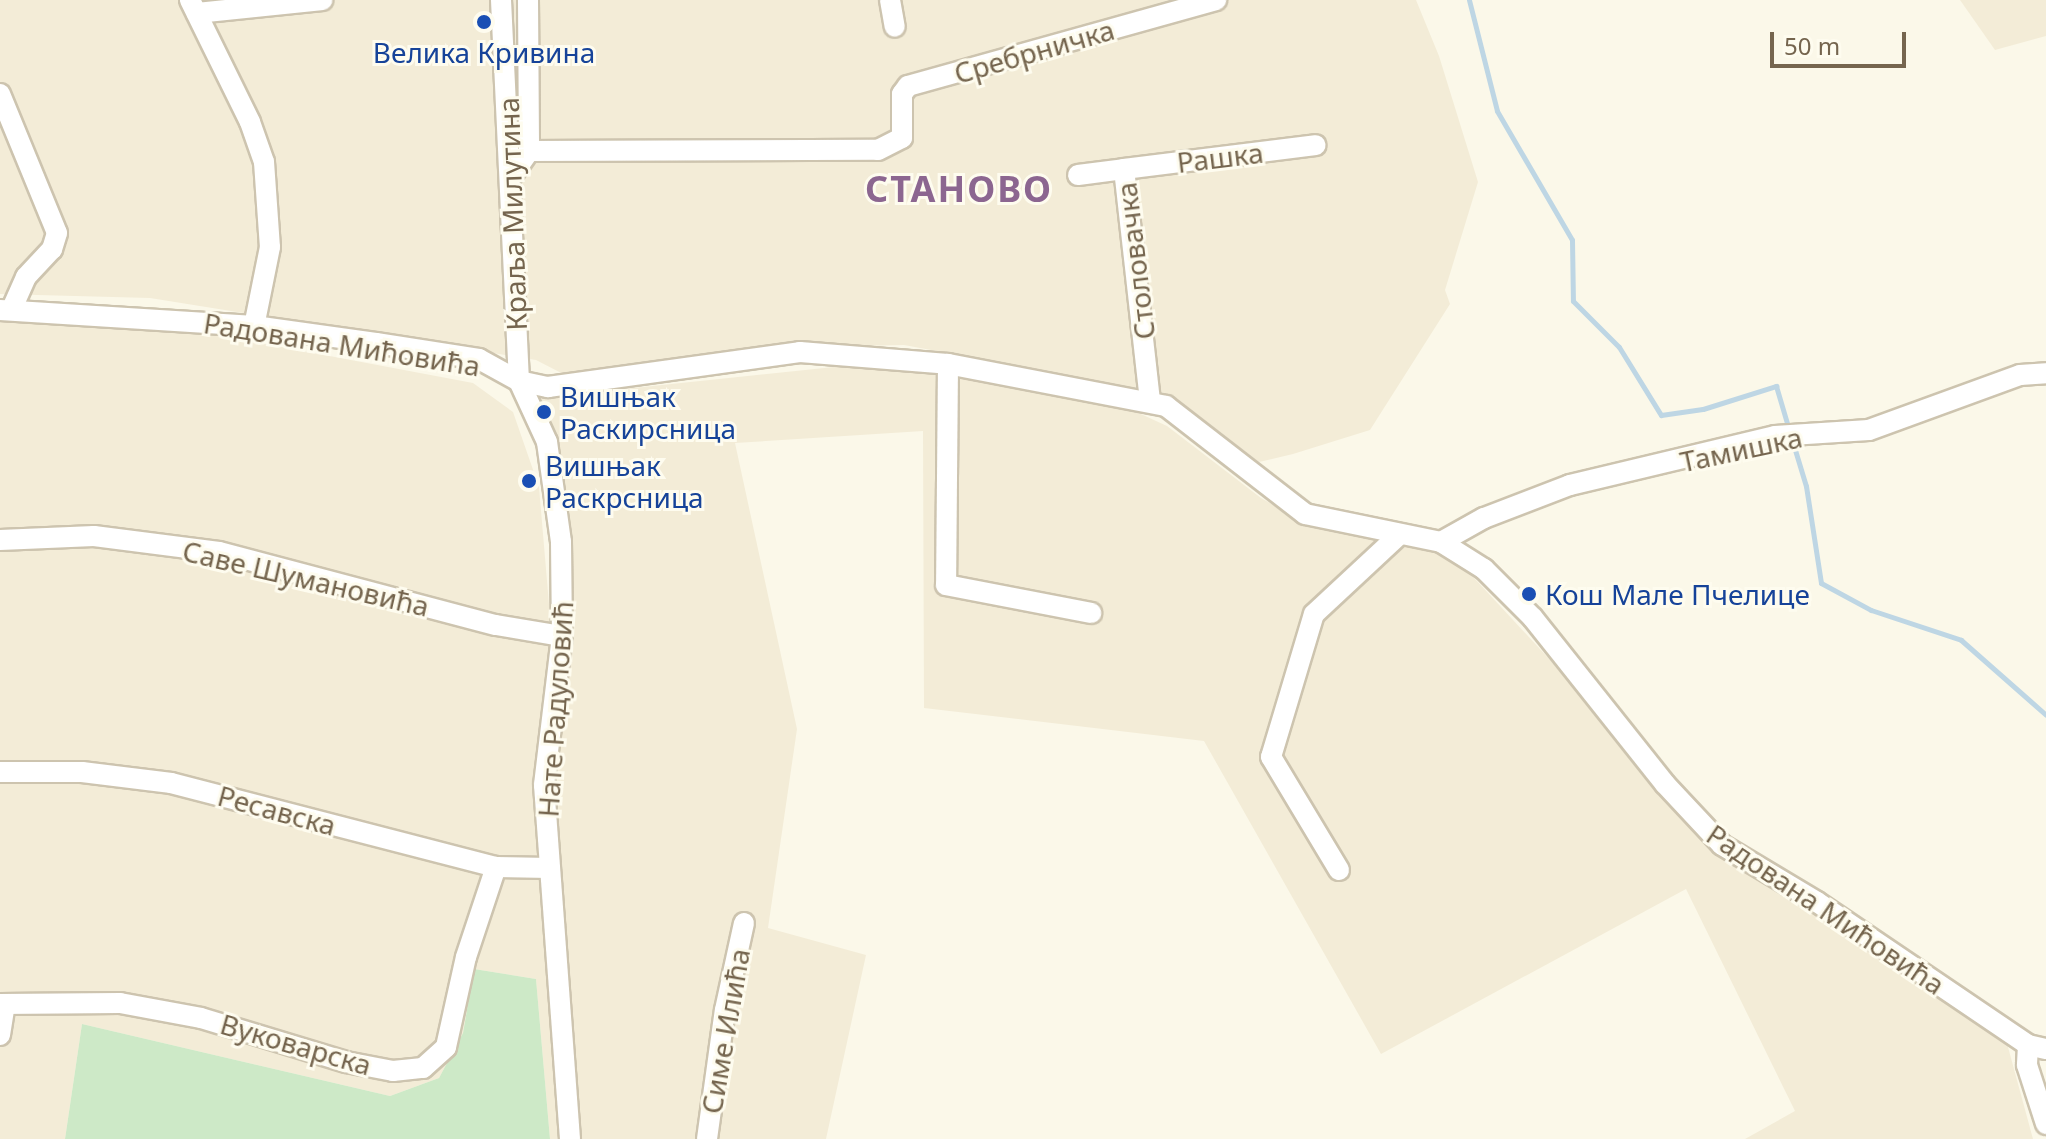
<!DOCTYPE html>
<meta charset="utf-8">
<style>
body{margin:0}
#map{position:relative;width:2046px;height:1139px;overflow:hidden;background:#fbf8e9;font-family:"Noto Sans",sans-serif}
div>[style]{position:absolute}
.residential>*{inset:0;background:#f3ecd7}
.green>*{inset:0;background:#cde9c7}
.stream>*{height:5px;margin:-2.5px;padding:0 2.5px;transform-origin:2.5px;border-radius:2.5px;background:#bed6e4}
.roads{filter:drop-shadow(2px 0 #cdc4af) drop-shadow(-2px 0 #cdc4af) drop-shadow(0 2px #cdc4af) drop-shadow(0 -2px #cdc4af)}
.minor>*{height:20px;margin:-10px;padding:0 10px;transform-origin:10px;border-radius:10px;background:#fff}
.dots>*{width:22px;height:22px;translate:-50% -50%;box-sizing:border-box;border:4px solid #fefcef;border-radius:50%}
span{translate:-50% -50%;white-space:nowrap;text-align:center;line-height:1.15;-webkit-text-stroke:6px #fefcef;paint-order:stroke}
.street-label{font-size:28px;color:#75654e}
.transit-label{font-size:28px;color:#164399}
.left{translate:0 -50%;text-align:left}
.district-label{font-size:36px;color:#8c6690;font-weight:700;letter-spacing:2px}
.scale{position:absolute;left:1770px;top:32px;width:136px;height:36px;box-sizing:border-box;border:4px solid #75654e;border-top:0;padding-left:10px;font-size:24px;line-height:28px;white-space:nowrap;color:#75654e;-webkit-text-stroke:6px #fefcef;paint-order:stroke}
</style>
<div id="map">
<div class="residential">
<i style="clip-path:polygon(0 0,1416px 0,1439px 56px,1478px 182px,1445px 290px,1450px 304px,1370px 430px,1293px 454px,1259px 462px,1164px 393px,904px 345px,743px 348px,571px 378px,536px 360px,150px 298px,0 294px)"></i>
<i style="clip-path:polygon(1960px 0,2046px 0,2046px 36px,1995px 50px)"></i>
<i style="clip-path:polygon(0 321px,160px 324px,473px 383px,513px 412px,539px 487px,550px 616px,555px 575px,546px 462px,520px 400px,853px 365px,896px 366px,1119px 404px,1167px 426px,1261px 498px,1306px 524px,1451px 553px,1726px 850px,2005px 1036px,2033px 1139px,1745px 1139px,1795px 1111px,1686px 889px,1381px 1054px,1204px 741px,924px 708px,923px 431px,735px 443px,797px 729px,768px 928px,866px 955px,826px 1139px,550px 1139px,536px 979px,474px 969px,463px 1033px,439px 1078px,390px 1096px,82px 1024px,65px 1139px,0 1139px)"></i>
</div>
<div class="green">
<i style="clip-path:polygon(474px 969px,536px 979px,550px 1139px,65px 1139px,82px 1024px,390px 1096px,439px 1078px,463px 1033px)"></i>
</div>
<div class="stream">
<i style="left:1469px;top:0;width:114px;rotate:75.8deg"></i>
<i style="left:1497px;top:111px;width:149px;rotate:59.8deg"></i>
<i style="left:1572px;top:240px;width:61px;rotate:89.1deg"></i>
<i style="left:1573px;top:301px;width:65px;rotate:45deg"></i>
<i style="left:1619px;top:347px;width:80px;rotate:58.3deg"></i>
<i style="left:1661px;top:415px;width:42px;rotate:-8.1deg"></i>
<i style="left:1703px;top:409px;width:77px;rotate:-17.5deg"></i>
<i style="left:1776px;top:386px;width:46px;rotate:73.5deg"></i>
<i style="left:1792px;top:440px;width:48px;rotate:73.1deg"></i>
<i style="left:1806px;top:486px;width:98px;rotate:81.2deg"></i>
<i style="left:1821px;top:583px;width:57px;rotate:28.4deg"></i>
<i style="left:1871px;top:610px;width:95px;rotate:18.4deg"></i>
<i style="left:1961px;top:640px;width:113px;rotate:41.4deg"></i>
</div>
<div class="roads">
<div class="minor">
<i style="left:190px;top:0;width:136px;rotate:63.8deg"></i>
<i style="left:250px;top:122px;width:42px;rotate:70.7deg"></i>
<i style="left:264px;top:162px;width:85px;rotate:86deg"></i>
<i style="left:270px;top:247px;width:81px;rotate:101.4deg"></i>
<i style="left:501px;top:0;width:381px;rotate:87.3deg"></i>
<i style="left:519px;top:381px;width:67px;rotate:65.3deg"></i>
<i style="left:547px;top:442px;width:101px;rotate:82deg"></i>
<i style="left:561px;top:542px;width:94px;rotate:89.4deg"></i>
<i style="left:562px;top:636px;width:150px;rotate:96.9deg"></i>
<i style="left:544px;top:785px;width:355px;rotate:85.8deg"></i>
<i style="left:528px;top:0;width:151px;rotate:89.6deg"></i>
<i style="left:890px;top:0;width:27px;rotate:80deg"></i>
<i style="left:197px;top:13px;width:126px;rotate:-5.9deg"></i>
<i style="left:0;top:94px;width:150px;rotate:67.7deg"></i>
<i style="left:57px;top:233px;width:17px;rotate:107deg"></i>
<i style="left:52px;top:249px;width:38px;rotate:133deg"></i>
<i style="left:26px;top:277px;width:35px;rotate:114deg"></i>
<i style="left:1124px;top:169px;width:193px;rotate:-7.1deg"></i>
<i style="left:513px;top:174px;width:28px;rotate:-55deg"></i>
<i style="left:529px;top:151px;width:349px;rotate:-0.2deg"></i>
<i style="left:878px;top:150px;width:27px;rotate:-27deg"></i>
<i style="left:902px;top:138px;width:44px;rotate:-90deg"></i>
<i style="left:902px;top:94px;width:10px;rotate:-53deg"></i>
<i style="left:908px;top:86px;width:320px;rotate:-15.6deg"></i>
<i style="left:1078px;top:175px;width:46px;rotate:-7.4deg"></i>
<i style="left:1124px;top:169px;width:232px;rotate:83.6deg"></i>
<i style="left:0;top:310px;width:255px;rotate:3.6deg"></i>
<i style="left:254px;top:326px;width:123px;rotate:7.9deg"></i>
<i style="left:376px;top:343px;width:104px;rotate:8.8deg"></i>
<i style="left:479px;top:359px;width:46px;rotate:28.8deg"></i>
<i style="left:519px;top:381px;width:30px;rotate:12deg"></i>
<i style="left:548px;top:387px;width:254px;rotate:-7.9deg"></i>
<i style="left:800px;top:352px;width:148px;rotate:4.6deg"></i>
<i style="left:948px;top:364px;width:222px;rotate:10.9deg"></i>
<i style="left:1166px;top:406px;width:176px;rotate:37.8deg"></i>
<i style="left:1305px;top:514px;width:139px;rotate:11.6deg"></i>
<i style="left:1441px;top:542px;width:51px;rotate:32.1deg"></i>
<i style="left:1484px;top:569px;width:69px;rotate:45deg"></i>
<i style="left:1533px;top:618px;width:212px;rotate:51.5deg"></i>
<i style="left:1665px;top:784px;width:83px;rotate:46.9deg"></i>
<i style="left:1722px;top:845px;width:111px;rotate:31deg"></i>
<i style="left:1817px;top:902px;width:255px;rotate:34.1deg"></i>
<i style="left:2028px;top:1045px;width:18px;rotate:13deg"></i>
<i style="left:948px;top:364px;width:221px;rotate:90.5deg"></i>
<i style="left:946px;top:585px;width:148px;rotate:10.9deg"></i>
<i style="left:0;top:540px;width:94px;rotate:-2.4deg"></i>
<i style="left:94px;top:536px;width:126px;rotate:7.3deg"></i>
<i style="left:219px;top:552px;width:286px;rotate:14.8deg"></i>
<i style="left:496px;top:625px;width:67px;rotate:9.5deg"></i>
<i style="left:1441px;top:542px;width:49px;rotate:-29.2deg"></i>
<i style="left:1484px;top:518px;width:92px;rotate:-21deg"></i>
<i style="left:1570px;top:485px;width:211px;rotate:-13.4deg"></i>
<i style="left:1775px;top:436px;width:94px;rotate:-3.7deg"></i>
<i style="left:1869px;top:430px;width:161px;rotate:-20deg"></i>
<i style="left:2020px;top:375px;width:26px;rotate:-4deg"></i>
<i style="left:0;top:772px;width:82px"></i>
<i style="left:82px;top:772px;width:90px;rotate:7deg"></i>
<i style="left:171px;top:783px;width:336px;rotate:14.5deg"></i>
<i style="left:496px;top:867px;width:54px;rotate:1.1deg"></i>
<i style="left:1339px;top:870px;width:132px;rotate:-121deg"></i>
<i style="left:1271px;top:757px;width:149px;rotate:-73.3deg"></i>
<i style="left:1314px;top:614px;width:117px;rotate:-42.9deg"></i>
<i style="left:0;top:1004px;width:120px;rotate:-0.5deg"></i>
<i style="left:120px;top:1003px;width:82px;rotate:10.5deg"></i>
<i style="left:201px;top:1018px;width:152px;rotate:16.9deg"></i>
<i style="left:346px;top:1062px;width:48px;rotate:10.8deg"></i>
<i style="left:393px;top:1071px;width:30px;rotate:-6deg"></i>
<i style="left:423px;top:1068px;width:31px;rotate:-42deg"></i>
<i style="left:446px;top:1047px;width:92px;rotate:-77.5deg"></i>
<i style="left:466px;top:957px;width:95px;rotate:-71.6deg"></i>
<i style="left:0;top:1035px;width:31px;rotate:-81deg"></i>
<i style="left:2028px;top:1045px;width:20px;rotate:93deg"></i>
<i style="left:2027px;top:1065px;width:62px;rotate:72.1deg"></i>
<i style="left:707px;top:1139px;width:130px;rotate:-82.1deg"></i>
<i style="left:725px;top:1010px;width:89px;rotate:-77.7deg"></i>
</div>
</div>
<div class="dots">
<i style="left:484px;top:22px;background:#1a4fb4"></i>
<i style="left:544px;top:412px;background:#1a4fb4"></i>
<i style="left:529px;top:481px;background:#1a4fb4"></i>
<i style="left:1529px;top:594px;background:#1a4fb4"></i>
</div>
<div class="street-label">
<span style="left:1034px;top:51px;rotate:-16deg">Сребрничка</span>
<span style="left:1220px;top:157px;rotate:-7deg">Рашка</span>
<span style="left:512px;top:214px;rotate:-92deg">Краља Милутина</span>
<span style="left:1135px;top:261px;rotate:-97deg">Столовачка</span>
<span style="left:342px;top:344px;rotate:9deg">Радована Мићовића</span>
<span style="left:1741px;top:449px;rotate:-12deg">Тамишка</span>
<span style="left:306px;top:578px;rotate:13deg">Саве Шумановића</span>
<span style="left:555px;top:709px;rotate:-86deg">Нате Радуловић</span>
<span style="left:277px;top:810px;rotate:15deg">Ресавска</span>
<span style="left:1826px;top:909px;rotate:34deg">Радована Мићовића</span>
<span style="left:725px;top:1031px;rotate:-80deg">Симе Илића</span>
<span style="left:296px;top:1044px;rotate:16deg">Вуковарска</span>
</div>
<div class="transit-label">
<span style="left:484px;top:52px">Велика Кривина</span>
<span class="left" style="left:560px;top:412px">Вишњак<br>Раскирсница</span>
<span class="left" style="left:545px;top:481px">Вишњак<br>Раскрсница</span>
<span class="left" style="left:1545px;top:594px">Кош Мале Пчелице</span>
</div>
<div class="district-label">
<span style="left:959px;top:189px">СТАНОВО</span>
</div>
<div class="scale">50 m</div>
</div>
